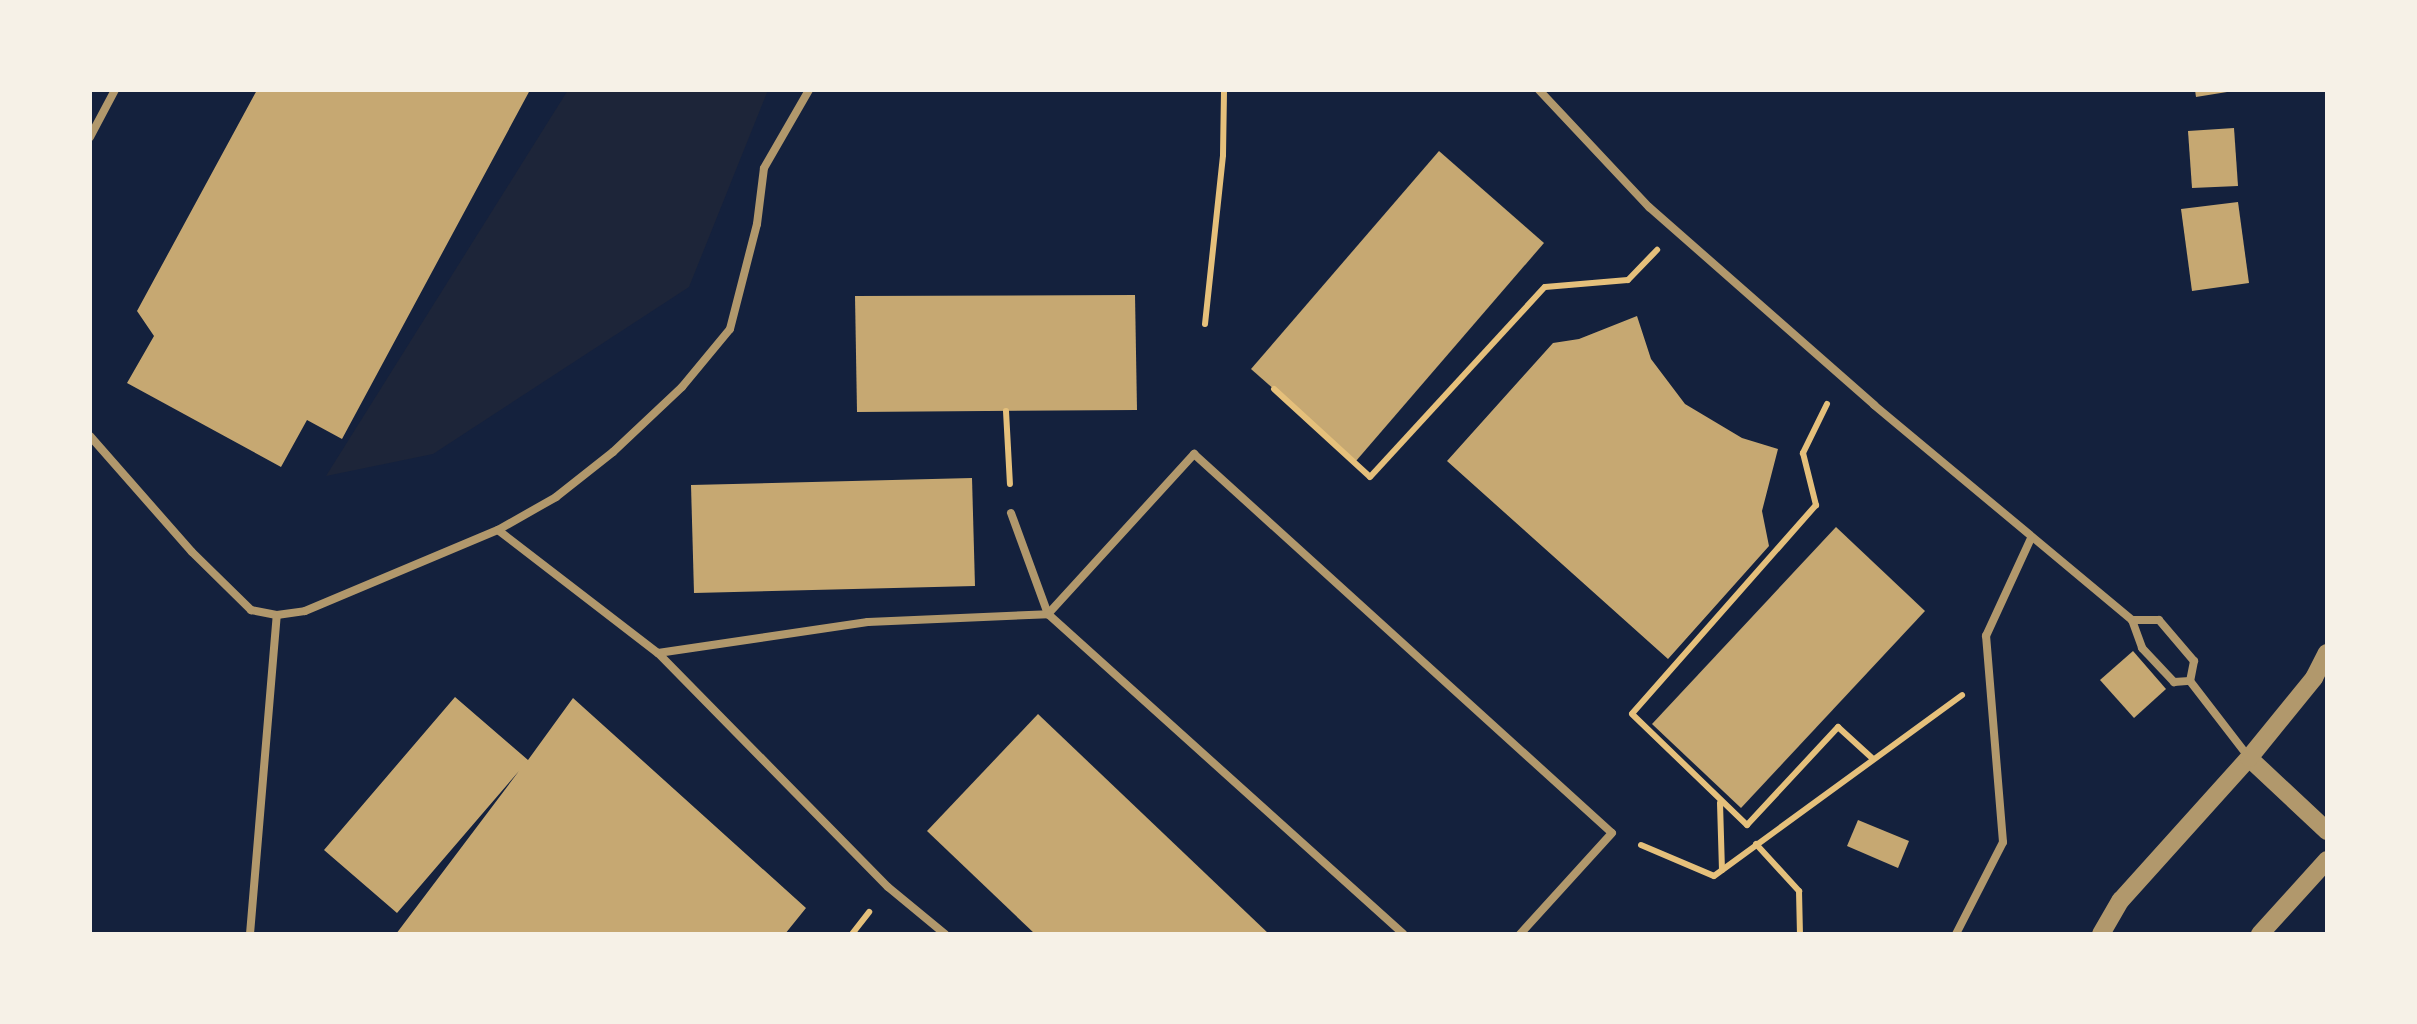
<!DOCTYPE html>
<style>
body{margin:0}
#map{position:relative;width:2417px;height:1024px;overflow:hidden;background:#14213d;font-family:"Sofia Sans Condensed",sans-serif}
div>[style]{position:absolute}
.green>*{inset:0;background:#1d2539}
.building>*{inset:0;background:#c6a872}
.path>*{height:6px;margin:-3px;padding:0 3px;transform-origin:3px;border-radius:3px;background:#e5c07b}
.service>*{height:8px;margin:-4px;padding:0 4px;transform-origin:4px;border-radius:4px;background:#b1986c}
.tertiary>*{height:18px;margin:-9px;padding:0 9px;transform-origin:9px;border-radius:9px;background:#b1986c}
span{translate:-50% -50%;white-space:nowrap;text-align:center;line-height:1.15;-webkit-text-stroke:8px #f6f1e7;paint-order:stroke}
.frame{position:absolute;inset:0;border:92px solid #f6f1e7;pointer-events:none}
</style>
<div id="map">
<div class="green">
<i style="clip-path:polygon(568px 90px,768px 90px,689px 287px,433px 454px,326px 476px)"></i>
</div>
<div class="building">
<i style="clip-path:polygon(257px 90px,530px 90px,342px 439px,307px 420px,281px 467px,127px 383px,154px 336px,137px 311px)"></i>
<i style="clip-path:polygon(2195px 90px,2226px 90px,2227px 92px,2196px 97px)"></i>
<i style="clip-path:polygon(2234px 128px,2238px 186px,2192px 188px,2188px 131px)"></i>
<i style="clip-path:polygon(1439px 151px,1544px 243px,1356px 461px,1251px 369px)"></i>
<i style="clip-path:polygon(2238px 202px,2249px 283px,2192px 291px,2181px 209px)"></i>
<i style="clip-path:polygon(1135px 295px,1137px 410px,857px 412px,855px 296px)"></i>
<i style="clip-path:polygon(1637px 316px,1651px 359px,1685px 404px,1742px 438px,1778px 449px,1762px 511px,1769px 546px,1668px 659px,1447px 461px,1553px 343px,1579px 339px)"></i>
<i style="clip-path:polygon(972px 478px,975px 586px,694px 593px,691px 485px)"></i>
<i style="clip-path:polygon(1836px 527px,1925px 611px,1741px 808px,1652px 724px)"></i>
<i style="clip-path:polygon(2133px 651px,2166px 689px,2134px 718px,2100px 680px)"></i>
<i style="clip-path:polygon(455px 697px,528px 760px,573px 698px,806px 908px,785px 934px,396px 934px,519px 771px,397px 913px,324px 850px)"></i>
<i style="clip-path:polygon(1038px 714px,1269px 934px,1035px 934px,927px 831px)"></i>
<i style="clip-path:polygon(1858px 820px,1909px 841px,1898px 868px,1847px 846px)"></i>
</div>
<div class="path">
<i style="left:1205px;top:324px;width:170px;rotate:-83.9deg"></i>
<i style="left:1223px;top:155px;width:65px;rotate:-89.1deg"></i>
<i style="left:1274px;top:389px;width:130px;rotate:42.5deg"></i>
<i style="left:1370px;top:477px;width:258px;rotate:-47.4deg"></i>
<i style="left:1545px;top:287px;width:83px;rotate:-4.8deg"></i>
<i style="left:1628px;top:280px;width:42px;rotate:-46deg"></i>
<i style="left:1827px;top:404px;width:55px;rotate:116.1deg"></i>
<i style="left:1803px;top:453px;width:54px;rotate:76deg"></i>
<i style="left:1816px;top:505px;width:278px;rotate:131.4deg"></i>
<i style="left:1632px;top:714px;width:160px;rotate:44deg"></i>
<i style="left:1747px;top:825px;width:134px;rotate:-47.1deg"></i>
<i style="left:1838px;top:727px;width:46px;rotate:42.4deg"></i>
<i style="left:1006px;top:411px;width:73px;rotate:86.9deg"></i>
<i style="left:1720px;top:803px;width:67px;rotate:88.3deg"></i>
<i style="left:1756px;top:844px;width:64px;rotate:47.5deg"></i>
<i style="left:1799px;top:891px;width:43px;rotate:88.7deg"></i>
<i style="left:1641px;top:845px;width:79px;rotate:23deg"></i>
<i style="left:1714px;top:876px;width:307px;rotate:-36.1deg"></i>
<i style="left:852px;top:934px;width:28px;rotate:-52deg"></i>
</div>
<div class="service">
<i style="left:1539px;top:90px;width:161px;rotate:46.8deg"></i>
<i style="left:1649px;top:207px;width:300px;rotate:41.3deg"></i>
<i style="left:1874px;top:405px;width:336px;rotate:39.8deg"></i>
<i style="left:2132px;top:620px;width:30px;rotate:70deg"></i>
<i style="left:2142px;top:648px;width:47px;rotate:46.7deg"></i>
<i style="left:2174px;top:682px;width:16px;rotate:-4deg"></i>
<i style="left:90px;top:137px;width:53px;rotate:-62deg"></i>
<i style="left:90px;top:436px;width:154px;rotate:48.7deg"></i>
<i style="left:192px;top:552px;width:83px;rotate:44.5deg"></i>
<i style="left:251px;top:610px;width:26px;rotate:11deg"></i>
<i style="left:277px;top:615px;width:28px;rotate:-8deg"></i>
<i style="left:305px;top:611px;width:209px;rotate:-22.8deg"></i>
<i style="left:498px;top:530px;width:67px;rotate:-29.6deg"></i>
<i style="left:556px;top:497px;width:73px;rotate:-38.3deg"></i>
<i style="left:613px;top:452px;width:95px;rotate:-43.3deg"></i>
<i style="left:682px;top:387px;width:75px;rotate:-50.4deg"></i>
<i style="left:730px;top:329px;width:108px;rotate:-75.6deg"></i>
<i style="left:757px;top:224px;width:56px;rotate:-82.9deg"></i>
<i style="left:764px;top:168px;width:90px;rotate:-60deg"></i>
<i style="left:1011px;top:513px;width:108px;rotate:69.9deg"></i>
<i style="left:1048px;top:614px;width:478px;rotate:42deg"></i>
<i style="left:498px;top:530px;width:202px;rotate:37.6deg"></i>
<i style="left:658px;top:653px;width:328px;rotate:45.5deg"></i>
<i style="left:888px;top:887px;width:74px;rotate:39.5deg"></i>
<i style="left:2132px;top:620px;width:27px"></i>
<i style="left:2159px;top:620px;width:54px;rotate:49.5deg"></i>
<i style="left:2194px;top:661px;width:20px;rotate:101deg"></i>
<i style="left:2190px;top:681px;width:93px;rotate:52.4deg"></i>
<i style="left:658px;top:653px;width:212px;rotate:-8.4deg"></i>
<i style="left:868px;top:622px;width:180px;rotate:-2.5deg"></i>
<i style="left:1048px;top:614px;width:217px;rotate:-47.6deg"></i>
<i style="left:1194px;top:454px;width:564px;rotate:42.2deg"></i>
<i style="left:1612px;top:833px;width:137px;rotate:132.3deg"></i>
<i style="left:250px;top:934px;width:320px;rotate:-85.2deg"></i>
<i style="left:1956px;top:934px;width:103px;rotate:-62.9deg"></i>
<i style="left:2003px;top:842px;width:207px;rotate:-94.7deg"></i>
<i style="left:1986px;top:636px;width:108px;rotate:-65.3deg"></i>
</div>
<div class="tertiary">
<i style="left:2249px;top:758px;width:107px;rotate:43.1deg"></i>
<i style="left:2101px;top:934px;width:39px;rotate:-60deg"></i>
<i style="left:2121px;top:900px;width:191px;rotate:-48deg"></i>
<i style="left:2249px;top:758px;width:103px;rotate:-50.9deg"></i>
<i style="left:2314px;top:678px;width:28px;rotate:-63deg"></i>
<i style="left:2260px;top:934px;width:100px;rotate:-47.8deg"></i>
</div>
<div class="frame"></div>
</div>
